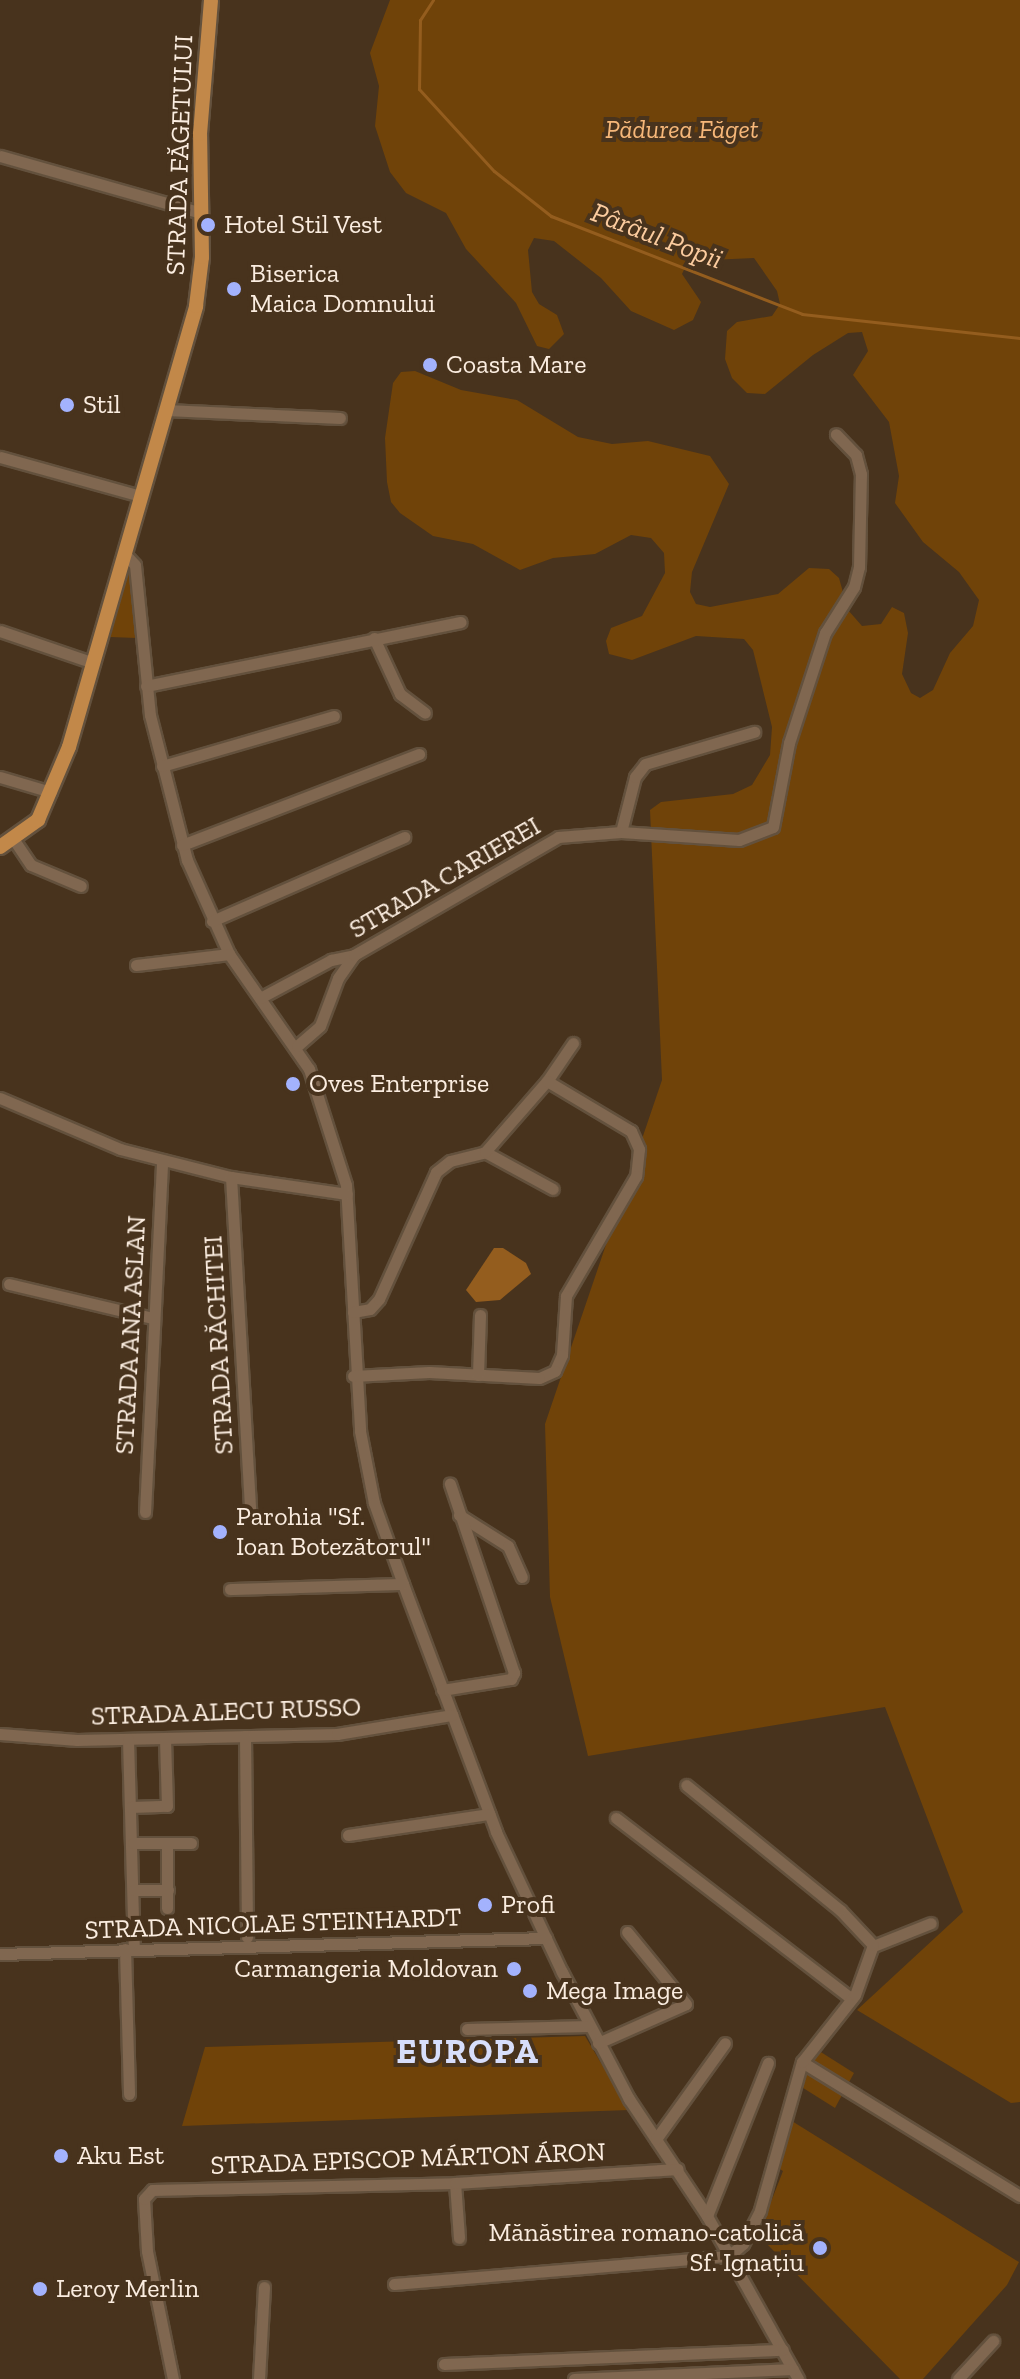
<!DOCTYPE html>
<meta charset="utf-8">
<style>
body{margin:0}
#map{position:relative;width:1020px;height:2379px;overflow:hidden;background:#48331d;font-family:"Zilla Slab",serif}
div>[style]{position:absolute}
.green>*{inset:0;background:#704309}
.water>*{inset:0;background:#945d1e}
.stream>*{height:3px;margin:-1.5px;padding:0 1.5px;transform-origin:1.5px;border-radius:1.5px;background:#945d1e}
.roads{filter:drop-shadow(2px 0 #63513d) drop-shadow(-2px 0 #63513d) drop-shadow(0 2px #63513d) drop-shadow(0 -2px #63513d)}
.minor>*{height:11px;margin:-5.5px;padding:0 5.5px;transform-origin:5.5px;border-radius:5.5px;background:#806750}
.major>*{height:14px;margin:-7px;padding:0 7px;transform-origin:7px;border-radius:7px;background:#c28849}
.dots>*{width:22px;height:22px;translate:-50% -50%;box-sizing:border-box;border:4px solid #48331d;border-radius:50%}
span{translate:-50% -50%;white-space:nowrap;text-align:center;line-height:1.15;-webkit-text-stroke:8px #48331d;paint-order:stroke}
.park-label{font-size:26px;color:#f6b779;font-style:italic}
.street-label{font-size:26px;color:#fbede0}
.poi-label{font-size:26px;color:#fbede0}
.left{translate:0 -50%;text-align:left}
.right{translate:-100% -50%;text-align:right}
.water-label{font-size:28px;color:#fccc9f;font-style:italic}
.district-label{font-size:34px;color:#d7defb;font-weight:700;letter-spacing:2px}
</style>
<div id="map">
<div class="green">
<i style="clip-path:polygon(390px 0,1020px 0,1020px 2102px,1011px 2103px,857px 2010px,963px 1912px,885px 1707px,588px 1756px,550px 1597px,545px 1424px,662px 1080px,650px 810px,661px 802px,733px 794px,752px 785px,770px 755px,772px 727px,753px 650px,744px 639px,696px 636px,632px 660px,609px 654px,606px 641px,611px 628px,642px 616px,665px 573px,664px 553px,651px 538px,631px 535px,595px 554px,553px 558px,520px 570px,473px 544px,433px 536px,400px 513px,391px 502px,387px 482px,385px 438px,393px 383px,401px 372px,415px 371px,461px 390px,517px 400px,578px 437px,612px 444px,648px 441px,710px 456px,729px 484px,692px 572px,690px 592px,696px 604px,710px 607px,778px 594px,809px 568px,829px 569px,839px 578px,848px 610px,862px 626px,881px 624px,892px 607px,904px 613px,908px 633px,902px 674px,911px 693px,920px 698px,933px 690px,950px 653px,973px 626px,979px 600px,959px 572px,923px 542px,895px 503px,899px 476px,889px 422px,853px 375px,868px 351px,862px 332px,848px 333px,813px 355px,765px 394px,747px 393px,732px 378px,725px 359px,727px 331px,737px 322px,772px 316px,780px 304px,777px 291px,754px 258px,688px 261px,682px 274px,701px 302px,693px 320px,674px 330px,631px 311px,601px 278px,554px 241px,534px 238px,528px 250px,532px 292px,539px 304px,557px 315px,564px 334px,549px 349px,537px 346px,516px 303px,466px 249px,446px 213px,406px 193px,390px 172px,375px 126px,379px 86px,370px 53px)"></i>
<i style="clip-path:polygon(127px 573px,134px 575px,137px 638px,110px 637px)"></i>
<i style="clip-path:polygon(585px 2036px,629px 2110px,182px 2126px,205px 2047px)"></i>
<i style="clip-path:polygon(816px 2049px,854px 2073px,835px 2108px,800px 2086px)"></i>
<i style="clip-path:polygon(787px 2118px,1019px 2262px,1007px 2285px,923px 2379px,900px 2379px,758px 2235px,783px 2171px,775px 2166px)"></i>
</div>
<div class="water">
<i style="clip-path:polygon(494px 1248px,503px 1248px,526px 1263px,531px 1274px,500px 1300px,476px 1302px,466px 1290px)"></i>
</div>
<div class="stream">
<i style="left:433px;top:0;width:24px;rotate:123deg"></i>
<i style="left:420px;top:20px;width:69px;rotate:90.8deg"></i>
<i style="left:419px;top:89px;width:111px;rotate:47.6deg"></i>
<i style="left:494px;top:171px;width:73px;rotate:38.3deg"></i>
<i style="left:551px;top:216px;width:269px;rotate:21.3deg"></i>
<i style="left:802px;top:314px;width:219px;rotate:6.3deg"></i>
</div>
<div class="roads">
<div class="minor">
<i style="left:0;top:156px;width:209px;rotate:15.8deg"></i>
<i style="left:166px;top:410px;width:174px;rotate:2.6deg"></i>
<i style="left:0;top:457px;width:146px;rotate:15.5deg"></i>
<i style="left:124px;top:553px;width:16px;rotate:47deg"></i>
<i style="left:135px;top:565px;width:151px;rotate:84.3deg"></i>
<i style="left:150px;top:715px;width:150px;rotate:75.7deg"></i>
<i style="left:187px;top:860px;width:103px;rotate:65.9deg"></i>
<i style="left:229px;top:954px;width:140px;rotate:55.2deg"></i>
<i style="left:309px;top:1069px;width:122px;rotate:72.3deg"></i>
<i style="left:346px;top:1185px;width:246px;rotate:86.7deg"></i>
<i style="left:360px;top:1431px;width:73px;rotate:79deg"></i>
<i style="left:374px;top:1503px;width:86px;rotate:70.3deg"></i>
<i style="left:403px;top:1584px;width:265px;rotate:69.4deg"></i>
<i style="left:496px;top:1832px;width:155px;rotate:64.8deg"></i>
<i style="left:562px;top:1972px;width:144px;rotate:62.2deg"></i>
<i style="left:629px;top:2099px;width:141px;rotate:56.3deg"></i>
<i style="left:707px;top:2216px;width:187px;rotate:60.8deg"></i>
<i style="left:0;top:631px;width:99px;rotate:18.8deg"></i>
<i style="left:374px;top:638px;width:62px;rotate:65.1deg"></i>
<i style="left:400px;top:694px;width:31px;rotate:37deg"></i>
<i style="left:146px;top:686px;width:321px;rotate:-11.5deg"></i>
<i style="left:162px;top:766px;width:179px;rotate:-16.2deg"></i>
<i style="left:0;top:777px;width:53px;rotate:16.4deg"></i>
<i style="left:621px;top:832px;width:57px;rotate:-75.7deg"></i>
<i style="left:635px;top:777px;width:16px;rotate:-52deg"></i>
<i style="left:645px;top:764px;width:114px;rotate:-16.4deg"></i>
<i style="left:14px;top:840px;width:30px;rotate:56deg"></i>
<i style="left:31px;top:865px;width:54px;rotate:22.8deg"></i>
<i style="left:182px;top:845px;width:254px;rotate:-21deg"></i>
<i style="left:212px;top:921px;width:210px;rotate:-23.6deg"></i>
<i style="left:136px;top:965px;width:94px;rotate:-6.7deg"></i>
<i style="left:260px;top:998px;width:81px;rotate:-28.2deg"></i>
<i style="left:331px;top:960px;width:24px;rotate:-12deg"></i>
<i style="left:297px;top:1046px;width:30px;rotate:-41deg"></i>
<i style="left:320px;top:1026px;width:51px;rotate:-69.4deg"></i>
<i style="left:338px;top:978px;width:28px;rotate:-55deg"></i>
<i style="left:354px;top:955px;width:236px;rotate:-30deg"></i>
<i style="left:558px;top:837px;width:63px;rotate:-4.5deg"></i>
<i style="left:621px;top:832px;width:118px;rotate:3.9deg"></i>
<i style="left:739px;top:840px;width:36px;rotate:-21deg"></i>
<i style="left:773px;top:827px;width:86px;rotate:-79.2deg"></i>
<i style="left:789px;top:743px;width:116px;rotate:-71.9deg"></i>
<i style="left:825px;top:633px;width:54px;rotate:-57.8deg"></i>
<i style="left:854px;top:587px;width:21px;rotate:-76deg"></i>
<i style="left:859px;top:567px;width:93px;rotate:-88.8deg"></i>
<i style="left:861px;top:474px;width:20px;rotate:-105deg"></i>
<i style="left:856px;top:455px;width:29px;rotate:-134deg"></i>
<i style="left:547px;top:1081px;width:46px;rotate:-55.6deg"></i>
<i style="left:0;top:1098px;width:130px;rotate:23deg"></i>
<i style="left:120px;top:1149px;width:114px;rotate:14.2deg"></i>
<i style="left:231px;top:1177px;width:117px;rotate:8.3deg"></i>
<i style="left:485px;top:1152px;width:77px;rotate:28.6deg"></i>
<i style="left:231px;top:1177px;width:335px;rotate:86.7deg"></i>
<i style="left:9px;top:1284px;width:148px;rotate:13.3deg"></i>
<i style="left:353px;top:1312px;width:17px;rotate:-10deg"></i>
<i style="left:370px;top:1309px;width:13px;rotate:-48deg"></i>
<i style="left:379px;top:1299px;width:139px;rotate:-65.8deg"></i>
<i style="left:436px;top:1172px;width:18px;rotate:-38deg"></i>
<i style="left:450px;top:1161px;width:36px;rotate:-14deg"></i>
<i style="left:485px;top:1152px;width:94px;rotate:-48.9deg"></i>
<i style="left:547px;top:1081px;width:98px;rotate:30.8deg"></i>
<i style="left:631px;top:1131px;width:20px;rotate:66deg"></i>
<i style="left:639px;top:1149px;width:27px;rotate:96deg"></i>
<i style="left:636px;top:1176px;width:139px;rotate:120.3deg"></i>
<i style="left:566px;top:1296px;width:59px;rotate:93.9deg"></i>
<i style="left:562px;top:1355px;width:17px;rotate:114deg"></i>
<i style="left:555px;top:1371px;width:17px;rotate:156deg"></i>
<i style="left:539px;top:1378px;width:110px;rotate:-176.9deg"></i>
<i style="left:429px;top:1372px;width:76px;rotate:177deg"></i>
<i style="left:478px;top:1375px;width:60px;rotate:-88.1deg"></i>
<i style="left:145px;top:1512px;width:352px;rotate:-87.2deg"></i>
<i style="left:459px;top:1515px;width:58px;rotate:32.3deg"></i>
<i style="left:508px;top:1546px;width:34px;rotate:66deg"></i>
<i style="left:230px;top:1589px;width:173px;rotate:-1.7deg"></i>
<i style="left:442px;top:1690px;width:70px;rotate:-9.1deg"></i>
<i style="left:511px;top:1679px;width:7px;rotate:-63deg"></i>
<i style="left:514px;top:1673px;width:200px;rotate:-108.7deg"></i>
<i style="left:0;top:1734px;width:77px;rotate:4.5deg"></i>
<i style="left:77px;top:1740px;width:260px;rotate:-1.3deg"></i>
<i style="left:337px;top:1734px;width:117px;rotate:-9.4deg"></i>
<i style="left:245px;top:1736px;width:201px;rotate:89.4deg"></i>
<i style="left:128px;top:1739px;width:210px;rotate:88.4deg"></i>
<i style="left:131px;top:1807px;width:36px;rotate:-2deg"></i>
<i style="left:167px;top:1806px;width:68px;rotate:-91.7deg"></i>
<i style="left:616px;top:1818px;width:297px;rotate:37.5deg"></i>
<i style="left:348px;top:1835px;width:143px;rotate:-8.5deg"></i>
<i style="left:133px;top:1843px;width:58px"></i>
<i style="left:134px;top:1890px;width:34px"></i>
<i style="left:167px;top:1908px;width:65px;rotate:-90deg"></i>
<i style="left:873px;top:1946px;width:62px;rotate:-21.6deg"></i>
<i style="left:125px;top:1949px;width:145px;rotate:88.4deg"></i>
<i style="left:0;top:1954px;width:546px;rotate:-1.68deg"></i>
<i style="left:467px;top:2029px;width:122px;rotate:-1.4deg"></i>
<i style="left:598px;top:2043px;width:96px;rotate:-23.9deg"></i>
<i style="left:686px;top:2004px;width:93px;rotate:-129.3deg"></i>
<i style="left:802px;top:2062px;width:256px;rotate:31.6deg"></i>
<i style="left:656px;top:2139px;width:118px;rotate:-54.3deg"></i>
<i style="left:455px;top:2183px;width:55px;rotate:85.8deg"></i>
<i style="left:707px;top:2216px;width:165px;rotate:-68.3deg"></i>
<i style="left:394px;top:2284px;width:336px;rotate:-4.8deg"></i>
<i style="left:729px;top:2256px;width:18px;rotate:-41deg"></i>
<i style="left:743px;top:2244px;width:38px;rotate:-63deg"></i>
<i style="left:760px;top:2210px;width:154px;rotate:-74.2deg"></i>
<i style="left:802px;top:2062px;width:85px;rotate:-51.7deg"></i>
<i style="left:855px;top:1995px;width:53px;rotate:-70.2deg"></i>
<i style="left:873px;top:1945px;width:48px;rotate:-133.3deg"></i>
<i style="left:840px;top:1910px;width:198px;rotate:-140.9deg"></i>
<i style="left:444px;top:2364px;width:339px;rotate:-2.4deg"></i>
<i style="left:173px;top:2379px;width:131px;rotate:-101.5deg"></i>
<i style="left:147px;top:2251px;width:52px;rotate:-93.3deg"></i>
<i style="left:144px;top:2199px;width:12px;rotate:-48deg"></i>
<i style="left:152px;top:2190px;width:303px;rotate:-1.3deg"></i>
<i style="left:455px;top:2183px;width:223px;rotate:-3.6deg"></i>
<i style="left:259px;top:2379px;width:92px;rotate:-86.9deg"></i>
<i style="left:574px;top:2379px;width:219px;rotate:-2.6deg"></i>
<i style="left:958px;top:2379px;width:52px;rotate:-47.4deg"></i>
</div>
<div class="major">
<i style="left:0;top:847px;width:47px;rotate:-35.4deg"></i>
<i style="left:38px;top:820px;width:79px;rotate:-67deg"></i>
<i style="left:69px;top:747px;width:459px;rotate:-73.9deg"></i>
<i style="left:196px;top:306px;width:49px;rotate:-83deg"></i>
<i style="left:202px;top:257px;width:123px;rotate:-90.9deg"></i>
<i style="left:200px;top:134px;width:134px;rotate:-85.3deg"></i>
</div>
</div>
<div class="dots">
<i style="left:208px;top:225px;background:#a3b2fd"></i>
<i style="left:234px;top:289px;background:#a3b2fd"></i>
<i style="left:430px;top:365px;background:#a3b2fd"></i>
<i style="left:67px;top:405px;background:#a3b2fd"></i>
<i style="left:293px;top:1084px;background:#a3b2fd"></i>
<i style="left:220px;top:1532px;background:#a3b2fd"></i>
<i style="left:485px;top:1905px;background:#a3b2fd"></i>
<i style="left:514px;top:1969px;background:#a3b2fd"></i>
<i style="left:530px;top:1991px;background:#a3b2fd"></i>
<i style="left:61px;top:2156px;background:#a3b2fd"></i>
<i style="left:820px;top:2248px;background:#a3b2fd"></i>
<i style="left:40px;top:2289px;background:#a3b2fd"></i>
</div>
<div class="park-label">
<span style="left:682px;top:130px">Pădurea Făget</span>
</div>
<div class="street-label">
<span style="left:180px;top:155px;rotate:-88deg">STRADA FĂGETULUI</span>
<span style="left:445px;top:878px;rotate:-30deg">STRADA CARIEREI</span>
<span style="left:131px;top:1335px;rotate:-87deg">STRADA ANA ASLAN</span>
<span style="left:219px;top:1345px;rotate:-93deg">STRADA RĂCHITEI</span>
<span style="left:226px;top:1712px;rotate:-2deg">STRADA ALECU RUSSO</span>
<span style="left:273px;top:1924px;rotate:-2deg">STRADA NICOLAE STEINHARDT</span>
<span style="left:408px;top:2159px;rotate:-2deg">STRADA EPISCOP MÁRTON ÁRON</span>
</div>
<div class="poi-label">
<span class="left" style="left:224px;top:225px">Hotel Stil Vest</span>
<span class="left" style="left:250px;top:289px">Biserica<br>Maica Domnului</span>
<span class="left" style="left:446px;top:365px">Coasta Mare</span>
<span class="left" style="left:83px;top:405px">Stil</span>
<span class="left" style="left:309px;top:1084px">Oves Enterprise</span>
<span class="left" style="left:236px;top:1532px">Parohia "Sf.<br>Ioan Botezătorul"</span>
<span class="left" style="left:501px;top:1905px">Profi</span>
<span class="right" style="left:498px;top:1969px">Carmangeria Moldovan</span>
<span class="left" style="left:546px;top:1991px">Mega Image</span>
<span class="left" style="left:77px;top:2156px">Aku Est</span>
<span class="right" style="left:804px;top:2248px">Mănăstirea romano-catolică<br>Sf. Ignațiu</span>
<span class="left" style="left:56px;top:2289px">Leroy Merlin</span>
</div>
<div class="water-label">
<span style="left:657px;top:236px;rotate:21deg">Pârâul Popii</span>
</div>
<div class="district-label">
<span style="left:468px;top:2052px">EUROPA</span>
</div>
</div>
